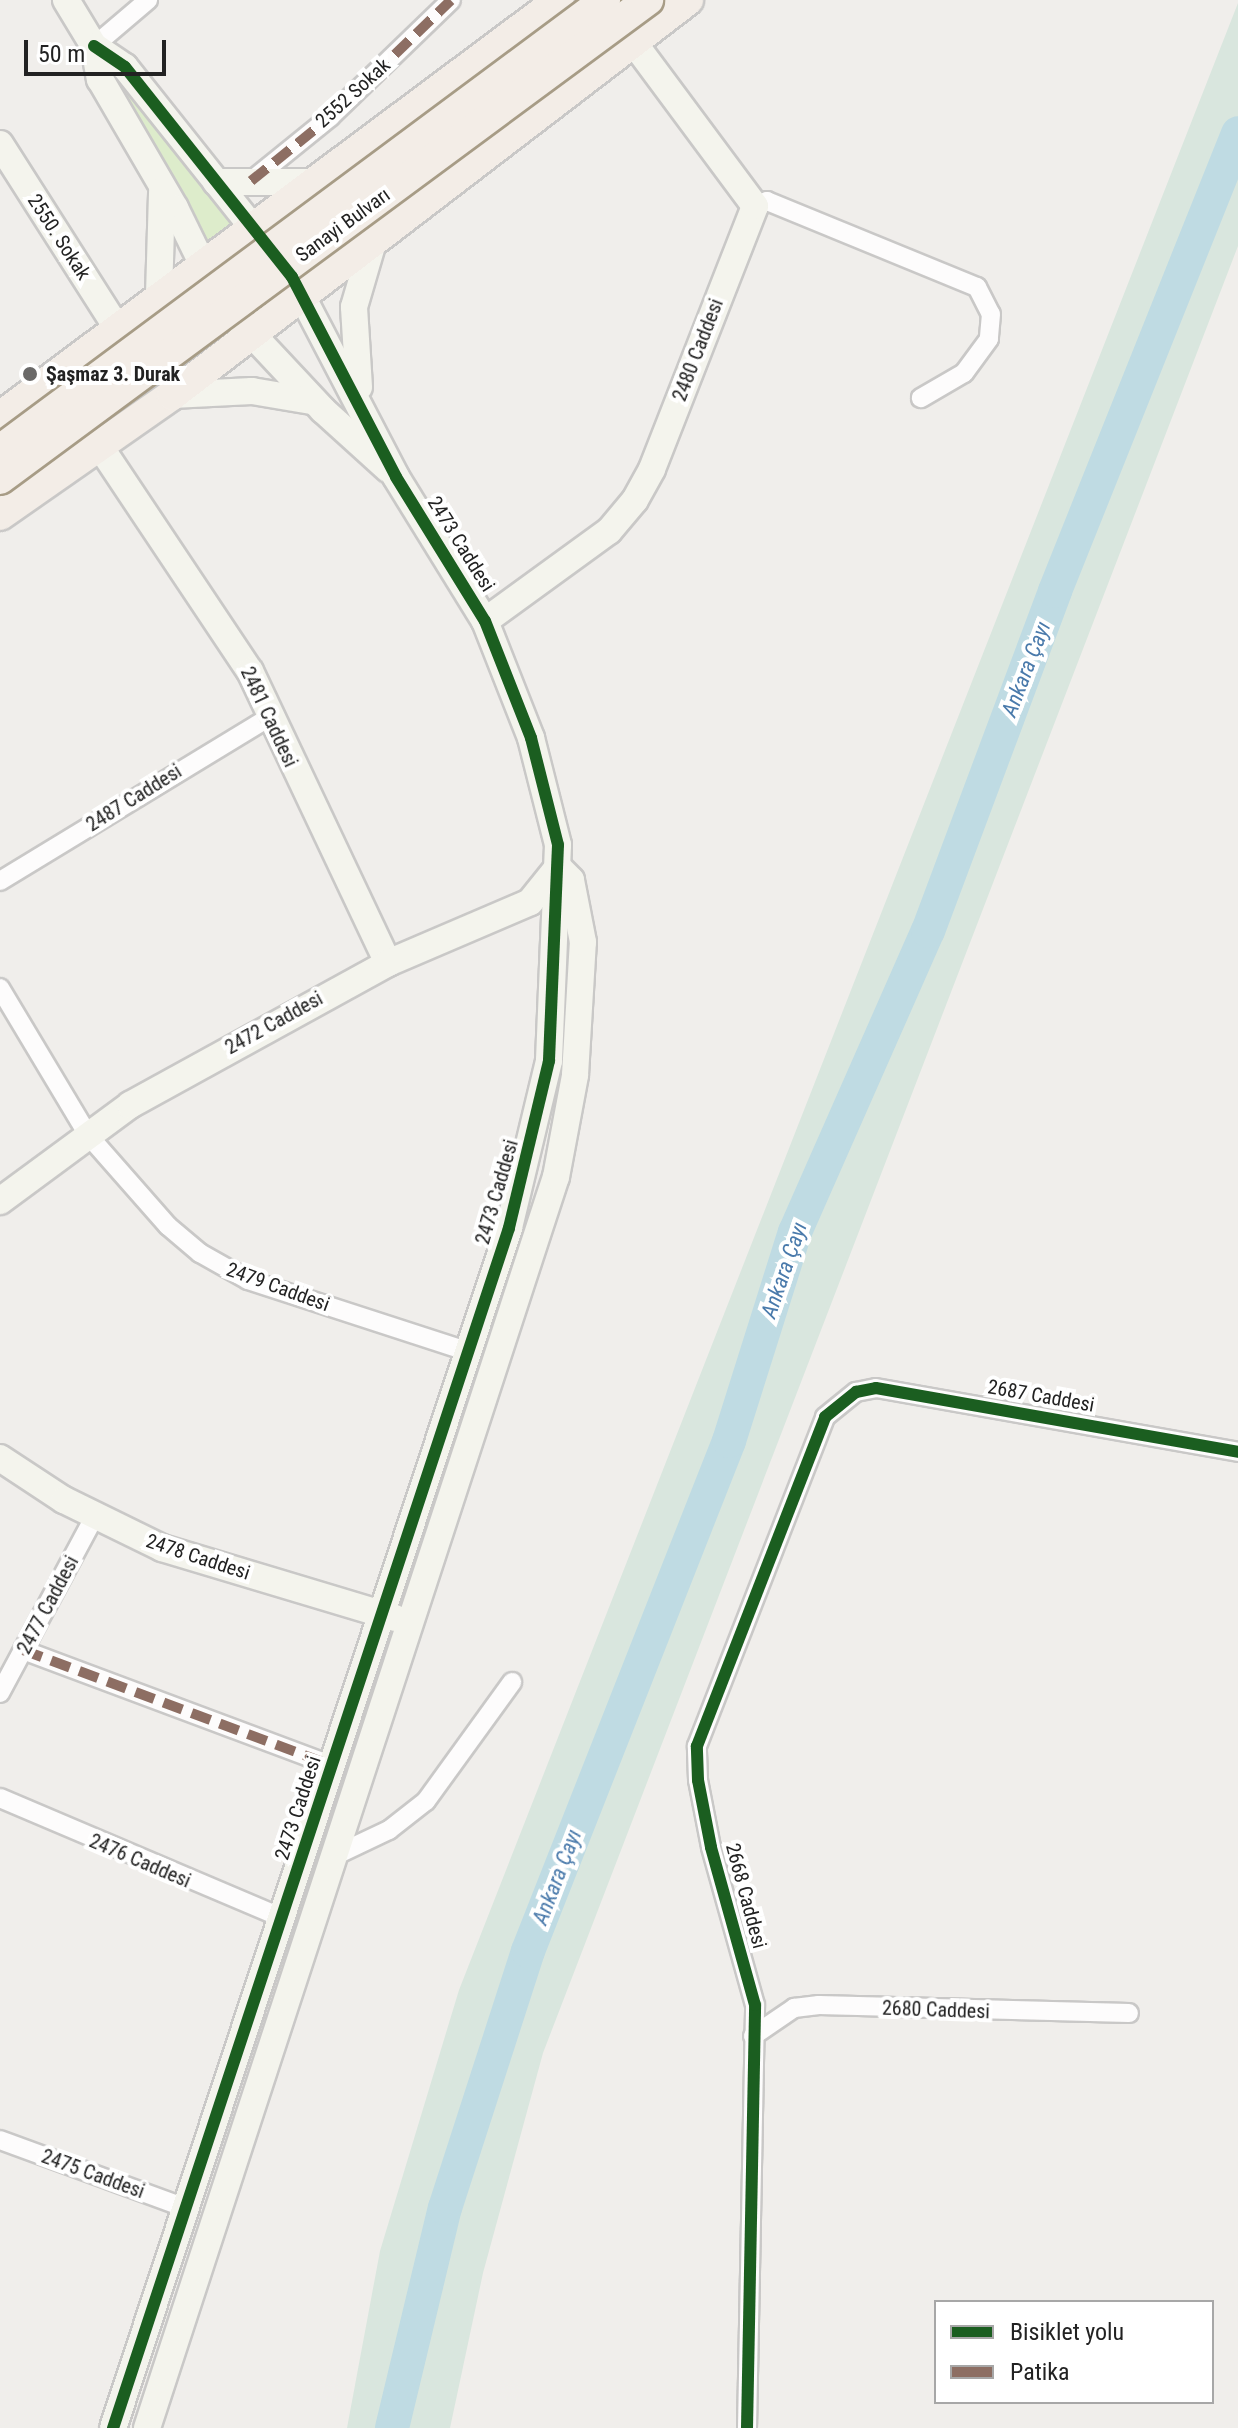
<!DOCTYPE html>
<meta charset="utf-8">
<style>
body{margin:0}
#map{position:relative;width:1238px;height:2428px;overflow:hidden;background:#f0eeeb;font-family:"Roboto Condensed",sans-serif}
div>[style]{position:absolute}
.grass>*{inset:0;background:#ddeccb}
.wetland>*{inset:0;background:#d9e6de}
.river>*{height:34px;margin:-17px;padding:0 17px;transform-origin:17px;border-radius:17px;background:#bfdbe3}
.roads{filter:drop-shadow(2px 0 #c9c8c7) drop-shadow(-2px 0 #c9c8c7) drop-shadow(0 2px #c9c8c7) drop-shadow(0 -2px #c9c8c7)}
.street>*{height:18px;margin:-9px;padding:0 9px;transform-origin:9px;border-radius:9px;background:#fdfcfc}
.secondary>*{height:26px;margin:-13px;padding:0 13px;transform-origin:13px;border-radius:13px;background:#f4f4ed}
.primary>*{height:30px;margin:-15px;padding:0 15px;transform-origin:15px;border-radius:15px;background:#f3ede7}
.bridges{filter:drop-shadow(2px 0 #a79c86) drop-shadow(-2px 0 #a79c86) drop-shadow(0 2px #a79c86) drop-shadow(0 -2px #a79c86)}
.primary-bridge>*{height:30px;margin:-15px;padding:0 15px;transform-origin:15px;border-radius:15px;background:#f3ede7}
.quiet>*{height:10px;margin-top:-5px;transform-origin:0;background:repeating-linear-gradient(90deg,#8d6e63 0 20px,transparent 0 30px)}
.cycleway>*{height:12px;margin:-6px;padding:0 6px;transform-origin:6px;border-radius:6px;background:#1b5e20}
.dots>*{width:22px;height:22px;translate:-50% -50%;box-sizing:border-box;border:4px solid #fff;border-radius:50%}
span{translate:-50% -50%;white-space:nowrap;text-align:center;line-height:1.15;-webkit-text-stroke:8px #fff;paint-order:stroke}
.street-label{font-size:20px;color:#222}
.poi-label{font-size:20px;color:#222;font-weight:700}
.left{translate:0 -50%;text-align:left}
.water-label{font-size:22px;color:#4a7aab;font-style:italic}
.legend{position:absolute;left:934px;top:2300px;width:280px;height:104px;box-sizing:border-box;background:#fff;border:2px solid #a7a7a7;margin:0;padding:10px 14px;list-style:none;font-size:24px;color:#222}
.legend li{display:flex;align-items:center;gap:16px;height:40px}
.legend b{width:40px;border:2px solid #a7a7a7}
.scale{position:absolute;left:24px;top:40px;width:142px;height:36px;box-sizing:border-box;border:4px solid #222;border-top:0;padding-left:10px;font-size:24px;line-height:28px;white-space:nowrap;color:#222;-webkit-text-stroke:6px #fff;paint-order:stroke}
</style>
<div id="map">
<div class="grass">
<i style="clip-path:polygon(109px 65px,233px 225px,207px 247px,107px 67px)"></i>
</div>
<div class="wetland">
<i style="clip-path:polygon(1238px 3px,1238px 246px,543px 2053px,483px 2273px,450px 2428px,347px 2428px,380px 2251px,459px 1990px)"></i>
</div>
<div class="river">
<i style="left:392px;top:2428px;width:226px;rotate:-76.5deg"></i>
<i style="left:445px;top:2208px;width:270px;rotate:-72.1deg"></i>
<i style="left:528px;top:1951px;width:548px;rotate:-68.49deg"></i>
<i style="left:729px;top:1441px;width:219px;rotate:-72.5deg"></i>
<i style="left:795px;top:1232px;width:329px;rotate:-66.2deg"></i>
<i style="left:928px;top:931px;width:363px;rotate:-69.5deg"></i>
<i style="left:1055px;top:591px;width:493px;rotate:-68.2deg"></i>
</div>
<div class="roads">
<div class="street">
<i style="left:94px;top:46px;width:71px;rotate:-40.4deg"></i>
<i style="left:251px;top:181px;width:102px;rotate:-39deg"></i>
<i style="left:330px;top:117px;width:168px;rotate:-44deg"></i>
<i style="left:755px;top:206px;width:13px;rotate:-23deg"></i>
<i style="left:767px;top:201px;width:227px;rotate:22.3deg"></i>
<i style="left:977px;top:287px;width:30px;rotate:63deg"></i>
<i style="left:991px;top:314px;width:25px;rotate:95deg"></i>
<i style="left:989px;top:339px;width:42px;rotate:126.3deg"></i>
<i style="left:964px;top:373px;width:50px;rotate:149.8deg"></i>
<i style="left:0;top:881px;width:316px;rotate:-31.3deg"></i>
<i style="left:0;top:988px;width:171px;rotate:59.1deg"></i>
<i style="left:88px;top:1135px;width:121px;rotate:48.7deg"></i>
<i style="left:168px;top:1226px;width:42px;rotate:40.2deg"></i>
<i style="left:200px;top:1253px;width:55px;rotate:29.4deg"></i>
<i style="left:248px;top:1280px;width:230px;rotate:18deg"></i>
<i style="left:23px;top:1650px;width:331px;rotate:20.5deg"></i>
<i style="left:0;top:1693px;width:201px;rotate:-61.8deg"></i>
<i style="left:0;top:1798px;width:307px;rotate:23deg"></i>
<i style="left:334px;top:1856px;width:61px;rotate:-25.3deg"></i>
<i style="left:389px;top:1830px;width:47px;rotate:-38.1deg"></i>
<i style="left:426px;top:1801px;width:147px;rotate:-54.1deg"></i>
<i style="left:753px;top:2036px;width:50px;rotate:-34.3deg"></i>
<i style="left:794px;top:2008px;width:25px;rotate:-7deg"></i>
<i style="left:819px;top:2005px;width:310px;rotate:1.5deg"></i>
<i style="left:0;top:2140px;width:198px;rotate:20.1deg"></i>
<i style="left:747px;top:2428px;width:423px;rotate:-88.9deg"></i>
<i style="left:755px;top:2005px;width:164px;rotate:-105.6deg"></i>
<i style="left:711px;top:1847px;width:68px;rotate:-101deg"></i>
<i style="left:698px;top:1780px;width:34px;rotate:-92deg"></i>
<i style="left:697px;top:1746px;width:353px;rotate:-68.7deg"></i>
<i style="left:825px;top:1417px;width:40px;rotate:-39deg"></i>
<i style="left:856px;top:1392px;width:20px;rotate:-11deg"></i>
<i style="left:876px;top:1388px;width:368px;rotate:10deg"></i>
</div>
<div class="secondary">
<i style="left:66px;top:0;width:54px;rotate:58.7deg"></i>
<i style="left:94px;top:46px;width:34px;rotate:80deg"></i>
<i style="left:100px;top:79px;width:149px;rotate:59.8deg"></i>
<i style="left:175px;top:208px;width:102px;rotate:63.9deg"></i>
<i style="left:220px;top:300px;width:151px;rotate:46.9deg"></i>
<i style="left:323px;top:410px;width:88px;rotate:42.2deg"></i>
<i style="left:94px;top:46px;width:37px;rotate:34deg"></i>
<i style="left:125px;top:67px;width:268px;rotate:51.5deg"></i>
<i style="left:292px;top:277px;width:225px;rotate:62.5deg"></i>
<i style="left:396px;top:477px;width:169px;rotate:58.3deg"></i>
<i style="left:485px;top:621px;width:126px;rotate:68.5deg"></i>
<i style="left:531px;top:738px;width:110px;rotate:75.8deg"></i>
<i style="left:558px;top:845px;width:216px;rotate:92.4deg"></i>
<i style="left:549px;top:1061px;width:172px;rotate:103.5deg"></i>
<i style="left:509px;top:1228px;width:1264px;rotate:108.26deg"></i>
<i style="left:0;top:144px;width:219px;rotate:57.5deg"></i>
<i style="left:216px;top:182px;width:95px"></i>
<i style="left:159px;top:295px;width:104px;rotate:-88.3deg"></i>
<i style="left:359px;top:387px;width:80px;rotate:-93.6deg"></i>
<i style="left:354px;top:307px;width:68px;rotate:-73.7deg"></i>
<i style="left:172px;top:395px;width:80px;rotate:-2.9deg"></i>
<i style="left:252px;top:391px;width:60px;rotate:9.6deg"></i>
<i style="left:99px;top:445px;width:272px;rotate:56.3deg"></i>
<i style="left:250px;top:671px;width:323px;rotate:64.7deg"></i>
<i style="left:485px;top:621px;width:153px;rotate:-36deg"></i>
<i style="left:609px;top:531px;width:40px;rotate:-50deg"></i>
<i style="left:635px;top:500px;width:35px;rotate:-61deg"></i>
<i style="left:652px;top:469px;width:282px;rotate:-68.6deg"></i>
<i style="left:755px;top:206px;width:203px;rotate:-126.6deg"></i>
<i style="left:0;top:1201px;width:162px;rotate:-36.4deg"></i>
<i style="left:130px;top:1105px;width:294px;rotate:-28.8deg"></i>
<i style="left:388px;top:963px;width:155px;rotate:-23.2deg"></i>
<i style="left:530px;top:902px;width:45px;rotate:-51.3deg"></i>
<i style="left:0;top:1458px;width:77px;rotate:33.3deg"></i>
<i style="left:64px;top:1500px;width:109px;rotate:26.1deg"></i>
<i style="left:162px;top:1548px;width:243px;rotate:16.7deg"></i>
<i style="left:147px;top:2428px;width:1316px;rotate:-71.9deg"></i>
<i style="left:556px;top:1177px;width:104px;rotate:-79.4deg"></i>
<i style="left:575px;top:1075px;width:133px;rotate:-86.6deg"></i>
<i style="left:583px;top:942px;width:63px;rotate:-101deg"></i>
<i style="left:571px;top:880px;width:18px;rotate:-135deg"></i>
</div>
<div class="primary">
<i style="left:0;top:417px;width:697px;rotate:-36.72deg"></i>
<i style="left:0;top:515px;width:210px;rotate:-34.9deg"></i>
<i style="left:172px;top:395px;width:650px;rotate:-37.43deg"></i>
</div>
</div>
<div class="bridges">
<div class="primary-bridge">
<i style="left:0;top:450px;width:754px;rotate:-36.64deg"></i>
<i style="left:0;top:479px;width:806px;rotate:-36.47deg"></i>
</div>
</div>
<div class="quiet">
<i style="left:251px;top:181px;width:102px;rotate:-39deg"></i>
<i style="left:330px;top:117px;width:168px;rotate:-44deg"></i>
<i style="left:23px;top:1650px;width:331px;rotate:20.5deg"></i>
</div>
<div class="cycleway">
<i style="left:94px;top:46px;width:37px;rotate:34deg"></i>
<i style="left:125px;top:67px;width:268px;rotate:51.5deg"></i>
<i style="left:292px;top:277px;width:225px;rotate:62.5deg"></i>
<i style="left:396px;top:477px;width:169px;rotate:58.3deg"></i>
<i style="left:485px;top:621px;width:126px;rotate:68.5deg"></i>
<i style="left:531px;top:738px;width:110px;rotate:75.8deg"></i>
<i style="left:558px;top:845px;width:216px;rotate:92.4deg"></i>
<i style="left:549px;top:1061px;width:172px;rotate:103.5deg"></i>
<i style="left:509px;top:1228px;width:1264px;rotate:108.26deg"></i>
<i style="left:747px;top:2428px;width:423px;rotate:-88.9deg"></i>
<i style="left:755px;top:2005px;width:164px;rotate:-105.6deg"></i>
<i style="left:711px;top:1847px;width:68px;rotate:-101deg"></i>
<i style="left:698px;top:1780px;width:34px;rotate:-92deg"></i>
<i style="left:697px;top:1746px;width:353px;rotate:-68.7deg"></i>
<i style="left:825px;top:1417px;width:40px;rotate:-39deg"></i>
<i style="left:856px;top:1392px;width:20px;rotate:-11deg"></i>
<i style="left:876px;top:1388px;width:368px;rotate:10deg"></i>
</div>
<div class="dots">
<i style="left:30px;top:374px;background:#6a6968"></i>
</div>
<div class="street-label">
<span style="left:353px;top:93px;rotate:-42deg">2552 Sokak</span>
<span style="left:343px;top:225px;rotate:-36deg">Sanayi Bulvarı</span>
<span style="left:59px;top:237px;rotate:57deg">2550. Sokak</span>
<span style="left:698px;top:350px;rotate:-69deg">2480 Caddesi</span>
<span style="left:461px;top:544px;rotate:58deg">2473 Caddesi</span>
<span style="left:269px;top:717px;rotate:65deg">2481 Caddesi</span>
<span style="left:134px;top:798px;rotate:-32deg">2487 Caddesi</span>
<span style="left:274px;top:1023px;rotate:-29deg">2472 Caddesi</span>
<span style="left:497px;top:1192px;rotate:-74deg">2473 Caddesi</span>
<span style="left:278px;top:1287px;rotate:20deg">2479 Caddesi</span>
<span style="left:1041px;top:1396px;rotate:10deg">2687 Caddesi</span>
<span style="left:198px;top:1557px;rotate:18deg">2478 Caddesi</span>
<span style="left:48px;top:1605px;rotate:-62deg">2477 Caddesi</span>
<span style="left:298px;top:1808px;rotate:-72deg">2473 Caddesi</span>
<span style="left:140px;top:1861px;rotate:23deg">2476 Caddesi</span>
<span style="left:746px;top:1896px;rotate:75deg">2668 Caddesi</span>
<span style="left:936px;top:2010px;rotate:2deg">2680 Caddesi</span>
<span style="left:93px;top:2174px;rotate:20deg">2475 Caddesi</span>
</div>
<div class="poi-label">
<span class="left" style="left:46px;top:374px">Şaşmaz 3. Durak</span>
</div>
<div class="water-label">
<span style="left:1026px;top:669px;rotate:-69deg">Ankara Çayı</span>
<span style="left:784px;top:1270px;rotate:-71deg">Ankara Çayı</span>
<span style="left:557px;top:1877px;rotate:-69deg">Ankara Çayı</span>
</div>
<ul class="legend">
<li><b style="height:10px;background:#1b5e20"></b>Bisiklet yolu</li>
<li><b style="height:10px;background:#8d6e63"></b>Patika</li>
</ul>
<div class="scale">50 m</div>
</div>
